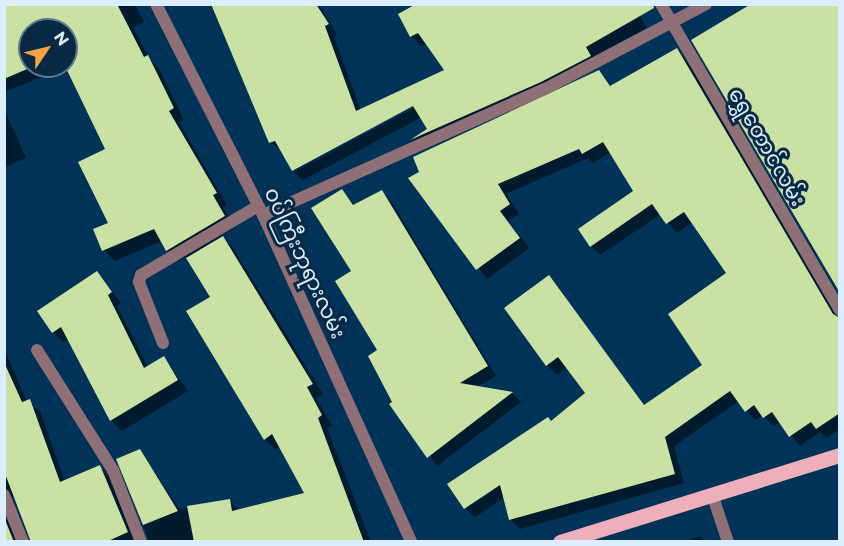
<!DOCTYPE html>
<meta charset="utf-8">
<style>
body{margin:0}
#map{position:relative;width:844px;height:546px;overflow:hidden;background:#003357;font-family:Montserrat,"Noto Sans Myanmar",sans-serif}
div>[style]{position:absolute}
.shadow>*{inset:0;background:#0007}
.building>*{inset:0;background:#c9e2a3}
.service>*{height:12px;margin:-6px;padding:0 6px;transform-origin:6px;border-radius:6px;background:#8f7076}
.minor>*{height:12px;margin:-6px;padding:0 6px;transform-origin:6px;border-radius:6px;background:#8f7076}
.tertiary>*{height:12px;margin:-6px;padding:0 6px;transform-origin:6px;border-radius:6px;background:#8f7076}
.primary>*{height:15px;margin:-7.5px;padding:0 7.5px;transform-origin:7.5px;border-radius:7.5px;background:#edafba}
span{translate:-50% -50%;white-space:nowrap;text-align:center;line-height:1.15;-webkit-text-stroke:6px #072943;paint-order:stroke}
.street-label{font-size:21px;color:#dbeeff}
.frame{position:absolute;inset:0;border:6px solid #dbeeff;pointer-events:none}
.north{position:absolute;left:18px;top:18px;width:60px;height:60px;box-sizing:border-box;background:#072943;border:2px solid #5c788e;border-radius:50%;rotate:55deg;font-size:16px;font-weight:700;line-height:24px;text-align:center;color:#dbeeff}
.north::after{content:'';display:block;margin:auto;width:21px;height:27px;background:#f5a345;clip-path:polygon(50% 0,100% 100%,50% 72%,0 100%)}
</style>
<div id="map">
<div class="shadow">
<i style="clip-path:polygon(evenodd,4px 4px,135px 4px,144px 22px,133px 27px,149px 58px,159px 69px,184px 120px,179px 122px,227px 205px,223px 207px,235px 228px,221px 236px,233px 248px,323px 394px,316px 398px,332px 426px,327px 428px,371px 542px,150px 542px,118px 460px,140px 450px,179px 509px,229px 500px,239px 511px,307px 494px,280px 446px,275px 449px,265px 439px,212px 297px,187px 256px,178px 261px,162px 241px,115px 261px,104px 250px,110px 223px,107px 150px,68px 67px,4px 92px,4px 4px,30px 30px,66px 30px,66px 66px,30px 66px,30px 30px)"></i>
<i style="clip-path:polygon(212px 4px,318px 4px,337px 34px,334px 37px,361px 111px,446px 70px,427px 43px,421px 46px,411px 36px,412px 4px,633px 4px,647px 28px,421px 149px,412px 141px,429px 129px,422px 117px,303px 180px,294px 172px,421px 104px,419px 101px,294px 171px,283px 151px,270px 142px)"></i>
<i style="clip-path:polygon(677px 50px,686px 59px,840px 318px,840px 429px,826px 438px,820px 432px,800px 446px,781px 422px,773px 426px,763px 415px,755px 420px,739px 401px,674px 446px,684px 483px,520px 529px,510px 519px,505px 497px,475px 517px,465px 508px,552px 423px,587px 393px,567px 367px,557px 375px,547px 365px,549px 277px,645px 406px,704px 365px,728px 273px,693px 222px,677px 233px,661px 214px,600px 255px,591px 246px,635px 192px,611px 152px,593px 163px,588px 158px,506px 194px,519px 214px,508px 221px,529px 248px,487px 279px,411px 178px,599px 71px,612px 87px)"></i>
<i style="clip-path:polygon(4px 109px,26px 158px,4px 168px)"></i>
<i style="clip-path:polygon(342px 190px,355px 205px,382px 192px,391px 201px,496px 376px,477px 387px,512px 393px,521px 402px,437px 466px,394px 402px,353px 272px)"></i>
<i style="clip-path:polygon(97px 272px,121px 303px,117px 306px,148px 367px,164px 358px,188px 391px,122px 431px,111px 420px,68px 339px,63px 342px,53px 332px)"></i>
<i style="clip-path:polygon(4px 348px,27px 402px,40px 411px,65px 482px,100px 467px,110px 477px,138px 542px,32px 542px,16px 499px,11px 497px,19px 542px,4px 542px)"></i>
<i style="clip-path:polygon(700px 536px,705px 542px,682px 542px)"></i>
</div>
<div class="building">
<i style="clip-path:polygon(4px 4px,117px 4px,144px 57px,148px 55px,174px 108px,169px 111px,217px 193px,213px 195px,225px 216px,166px 251px,154px 229px,102px 251px,93px 229px,108px 223px,78px 162px,105px 149px,65px 66px,66px 30px,30px 30px,30px 66px,34px 66px,4px 79px)"></i>
<i style="clip-path:polygon(211px 4px,316px 4px,329px 24px,325px 26px,356px 111px,444px 70px,418px 33px,410px 37px,398px 14px,416px 4px,653px 4px,654px 8px,586px 47px,591px 56px,541px 82px,410px 140px,427px 129px,413px 106px,292px 171px,275px 141px,269px 143px)"></i>
<i style="clip-path:polygon(751px 4px,840px 4px,840px 293px,691px 40px)"></i>
<i style="clip-path:polygon(677px 48px,833px 314px,840px 318px,840px 413px,816px 429px,811px 422px,789px 437px,772px 412px,763px 418px,754px 405px,745px 412px,730px 391px,665px 437px,675px 474px,509px 520px,500px 485px,464px 509px,447px 484px,548px 417px,551px 421px,585px 393px,558px 357px,546px 366px,504px 308px,549px 275px,644px 405px,702px 365px,668px 314px,726px 273px,684px 212px,666px 224px,652px 204px,590px 247px,578px 229px,633px 191px,603px 142px,582px 154px,579px 149px,498px 184px,510px 204px,500px 211px,520px 238px,476px 270px,408px 178px,419px 172px,413px 157px,599px 70px,610px 86px)"></i>
<i style="clip-path:polygon(342px 189px,353px 205px,382px 190px,488px 366px,460px 383px,513px 392px,427px 458px,389px 404px,392px 402px,368px 356px,377px 350px,335px 281px,351px 271px,311px 208px)"></i>
<i style="clip-path:polygon(223px 236px,313px 384px,307px 387px,322px 415px,318px 418px,364px 542px,194px 542px,187px 506px,230px 499px,232px 511px,304px 493px,272px 434px,264px 440px,186px 311px,210px 297px,186px 258px)"></i>
<i style="clip-path:polygon(97px 271px,112px 292px,108px 295px,144px 368px,164px 356px,178px 380px,110px 421px,61px 327px,52px 333px,37px 311px)"></i>
<i style="clip-path:polygon(4px 362px,22px 402px,30px 399px,60px 482px,100px 465px,128px 532px,106px 542px,31px 542px,4px 471px)"></i>
<i style="clip-path:polygon(140px 449px,178px 511px,143px 525px,116px 459px)"></i>
<i style="clip-path:polygon(4px 522px,6px 522px,14px 542px,4px 542px)"></i>
</div>
<div class="service">
<i style="left:263px;top:215px;width:309px;rotate:-24.1deg"></i>
<i style="left:545px;top:89px;width:182px;rotate:-27.8deg"></i>
<i style="left:163px;top:343px;width:66px;rotate:-111.5deg"></i>
<i style="left:139px;top:282px;width:7px;rotate:-74deg"></i>
<i style="left:141px;top:275px;width:136px;rotate:-30.5deg"></i>
<i style="left:37px;top:350px;width:142px;rotate:57.7deg"></i>
<i style="left:113px;top:470px;width:77px;rotate:68.7deg"></i>
<i style="left:4px;top:495px;width:51px;rotate:68deg"></i>
</div>
<div class="minor">
<i style="left:661px;top:4px;width:355px;rotate:59.7deg"></i>
<i style="left:712px;top:494px;width:51px;rotate:71.6deg"></i>
</div>
<div class="tertiary">
<i style="left:156px;top:4px;width:237px;rotate:63.1deg"></i>
<i style="left:263px;top:215px;width:359px;rotate:65.6deg"></i>
</div>
<div class="primary">
<i style="left:560px;top:542px;width:293px;rotate:-17.3deg"></i>
</div>
<div class="street-label">
<span style="left:767px;top:147px;rotate:60deg">ရွှေတောင်လမ်း</span>
<span style="left:305px;top:263px;rotate:65deg">ဝပ်ကြီးဘုရားလမ်း</span>
</div>
<div class="frame"></div>
<div class="north">N</div>
</div>
